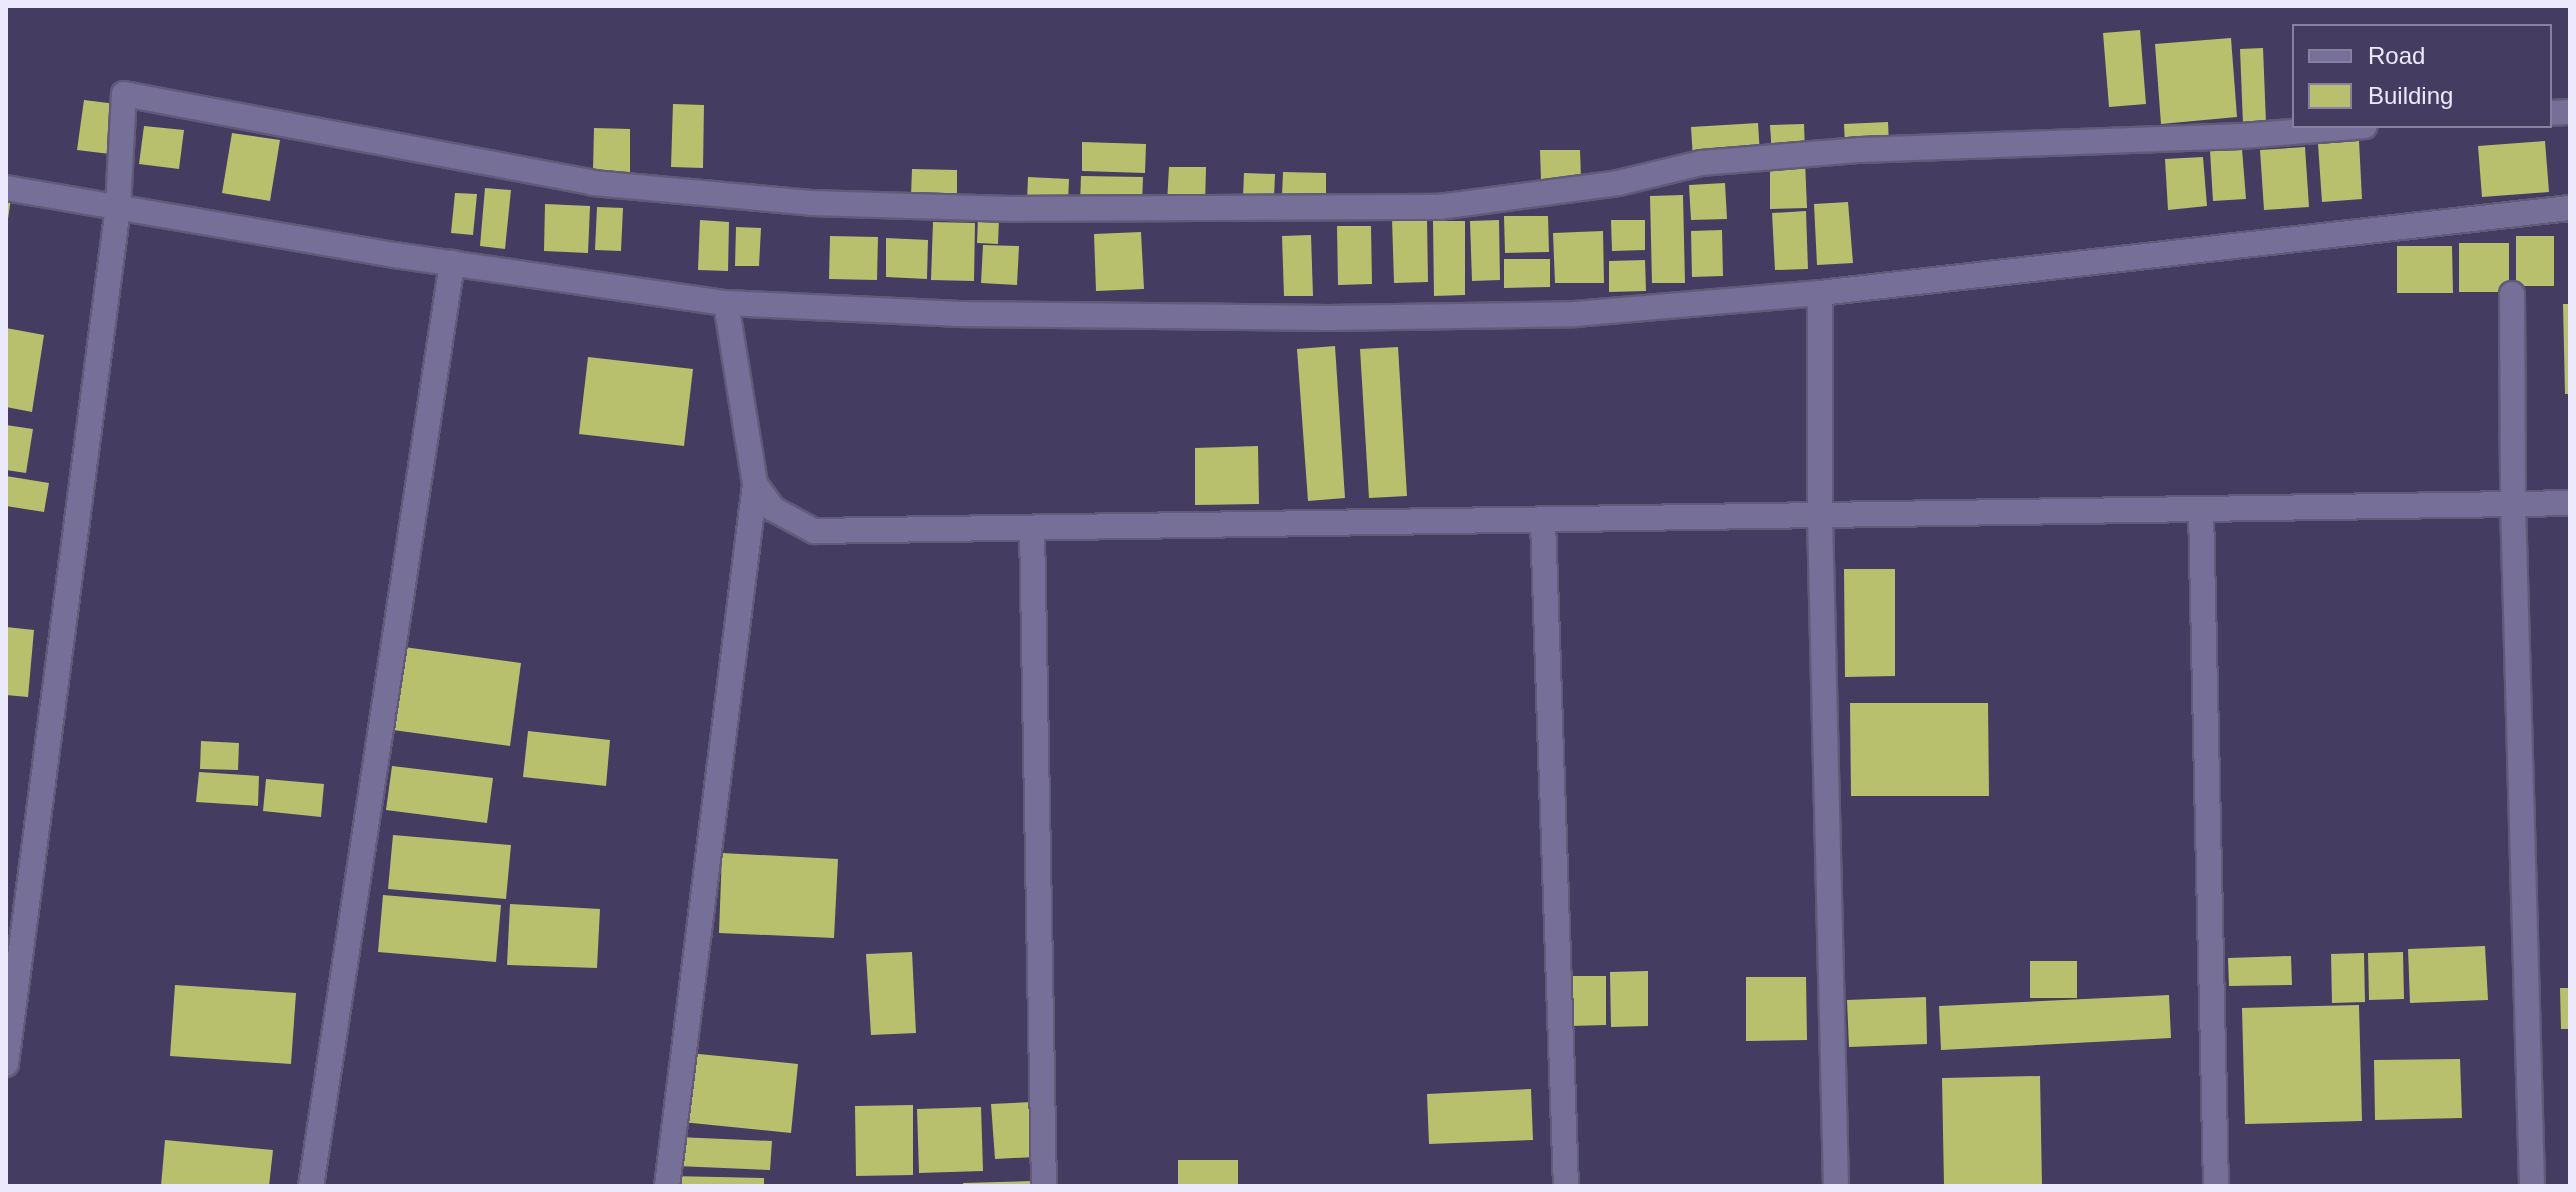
<!DOCTYPE html>
<style>
body{margin:0}
#map{position:relative;width:2576px;height:1192px;overflow:hidden;background:#443c61;font-family:Helvetica,sans-serif}
div>[style]{position:absolute}
.building>*{inset:0;background:#b8c06d}
.roads{filter:drop-shadow(2px 0 #615a78) drop-shadow(-2px 0 #615a78) drop-shadow(0 2px #615a78) drop-shadow(0 -2px #615a78)}
.minor>*{height:24px;margin:-12px;padding:0 12px;transform-origin:12px;border-radius:12px;background:#766f97}
span{translate:-50% -50%;white-space:nowrap;text-align:center;line-height:1.15;-webkit-text-stroke:8px #443c61;paint-order:stroke}
.frame{position:absolute;inset:0;border:8px solid #ece9fc;pointer-events:none}
.legend{position:absolute;left:2292px;top:24px;width:260px;height:104px;box-sizing:border-box;background:#443c61;border:2px solid #87819f;margin:0;padding:10px 14px;list-style:none;font-size:24px;color:#ece9fc}
.legend li{display:flex;align-items:center;gap:16px;height:40px}
.legend b{width:40px;border:2px solid #87819f}
</style>
<div id="map">
<div class="building">
<i style="clip-path:polygon(2140px 30px,2146px 104px,2109px 107px,2103px 33px)"></i>
<i style="clip-path:polygon(2231px 38px,2237px 117px,2161px 124px,2155px 44px)"></i>
<i style="clip-path:polygon(2263px 48px,2266px 123px,2243px 124px,2240px 49px)"></i>
<i style="clip-path:polygon(84px 100px,116px 104px,110px 154px,77px 150px)"></i>
<i style="clip-path:polygon(673px 104px,704px 105px,703px 168px,671px 167px)"></i>
<i style="clip-path:polygon(1888px 122px,1889px 144px,1845px 146px,1844px 124px)"></i>
<i style="clip-path:polygon(1758px 123px,1760px 155px,1693px 159px,1691px 127px)"></i>
<i style="clip-path:polygon(1804px 124px,1805px 153px,1772px 155px,1770px 125px)"></i>
<i style="clip-path:polygon(144px 126px,184px 130px,179px 169px,139px 164px)"></i>
<i style="clip-path:polygon(594px 128px,630px 129px,630px 172px,593px 171px)"></i>
<i style="clip-path:polygon(232px 133px,280px 140px,270px 201px,222px 193px)"></i>
<i style="clip-path:polygon(2359px 141px,2362px 199px,2322px 202px,2318px 144px)"></i>
<i style="clip-path:polygon(2545px 141px,2549px 192px,2482px 197px,2478px 146px)"></i>
<i style="clip-path:polygon(1082px 142px,1146px 144px,1145px 173px,1082px 171px)"></i>
<i style="clip-path:polygon(2305px 147px,2309px 207px,2264px 210px,2260px 150px)"></i>
<i style="clip-path:polygon(2242px 149px,2246px 199px,2213px 201px,2210px 151px)"></i>
<i style="clip-path:polygon(1540px 150px,1580px 150px,1581px 179px,1541px 180px)"></i>
<i style="clip-path:polygon(2203px 157px,2207px 206px,2168px 210px,2165px 159px)"></i>
<i style="clip-path:polygon(1805px 161px,1807px 208px,1770px 209px,1770px 162px)"></i>
<i style="clip-path:polygon(1169px 167px,1206px 167px,1205px 204px,1167px 203px)"></i>
<i style="clip-path:polygon(912px 169px,957px 170px,957px 197px,911px 196px)"></i>
<i style="clip-path:polygon(1283px 172px,1326px 173px,1326px 197px,1282px 196px)"></i>
<i style="clip-path:polygon(1244px 173px,1275px 174px,1274px 198px,1243px 197px)"></i>
<i style="clip-path:polygon(1081px 176px,1143px 177px,1142px 204px,1080px 203px)"></i>
<i style="clip-path:polygon(1028px 177px,1069px 179px,1068px 203px,1027px 203px)"></i>
<i style="clip-path:polygon(1725px 183px,1727px 219px,1691px 220px,1689px 185px)"></i>
<i style="clip-path:polygon(485px 188px,511px 190px,505px 249px,480px 246px)"></i>
<i style="clip-path:polygon(455px 193px,477px 194px,473px 235px,451px 233px)"></i>
<i style="clip-path:polygon(1683px 195px,1685px 283px,1652px 283px,1650px 196px)"></i>
<i style="clip-path:polygon(6px 197px,11px 198px,8px 219px,6px 219px)"></i>
<i style="clip-path:polygon(1848px 202px,1853px 263px,1817px 265px,1814px 204px)"></i>
<i style="clip-path:polygon(545px 204px,590px 206px,588px 253px,544px 251px)"></i>
<i style="clip-path:polygon(597px 207px,623px 208px,621px 251px,595px 250px)"></i>
<i style="clip-path:polygon(1806px 211px,1808px 269px,1775px 270px,1772px 213px)"></i>
<i style="clip-path:polygon(1504px 216px,1548px 216px,1549px 252px,1505px 253px)"></i>
<i style="clip-path:polygon(978px 217px,999px 218px,998px 244px,977px 243px)"></i>
<i style="clip-path:polygon(1427px 217px,1428px 282px,1394px 283px,1392px 219px)"></i>
<i style="clip-path:polygon(700px 220px,729px 222px,728px 271px,698px 270px)"></i>
<i style="clip-path:polygon(1499px 220px,1500px 280px,1472px 281px,1470px 221px)"></i>
<i style="clip-path:polygon(1611px 220px,1645px 220px,1645px 250px,1612px 251px)"></i>
<i style="clip-path:polygon(1433px 221px,1465px 221px,1465px 295px,1434px 296px)"></i>
<i style="clip-path:polygon(933px 222px,975px 223px,974px 281px,931px 280px)"></i>
<i style="clip-path:polygon(1337px 226px,1371px 226px,1372px 284px,1338px 285px)"></i>
<i style="clip-path:polygon(736px 227px,761px 228px,759px 266px,735px 266px)"></i>
<i style="clip-path:polygon(1722px 230px,1723px 276px,1692px 277px,1691px 231px)"></i>
<i style="clip-path:polygon(1603px 231px,1604px 283px,1555px 283px,1553px 233px)"></i>
<i style="clip-path:polygon(1141px 232px,1144px 289px,1096px 291px,1094px 234px)"></i>
<i style="clip-path:polygon(1311px 235px,1313px 296px,1284px 296px,1282px 236px)"></i>
<i style="clip-path:polygon(830px 236px,878px 237px,877px 280px,829px 279px)"></i>
<i style="clip-path:polygon(2516px 236px,2554px 236px,2554px 286px,2516px 286px)"></i>
<i style="clip-path:polygon(886px 238px,928px 240px,927px 279px,886px 277px)"></i>
<i style="clip-path:polygon(2459px 243px,2509px 243px,2509px 292px,2459px 292px)"></i>
<i style="clip-path:polygon(983px 245px,1019px 246px,1017px 285px,981px 283px)"></i>
<i style="clip-path:polygon(2397px 246px,2452px 246px,2453px 293px,2397px 293px)"></i>
<i style="clip-path:polygon(1504px 259px,1550px 259px,1550px 287px,1504px 288px)"></i>
<i style="clip-path:polygon(1645px 260px,1646px 291px,1609px 292px,1609px 261px)"></i>
<i style="clip-path:polygon(2563px 304px,2570px 304px,2570px 394px,2565px 394px)"></i>
<i style="clip-path:polygon(6px 328px,44px 335px,32px 412px,6px 407px)"></i>
<i style="clip-path:polygon(1335px 346px,1345px 498px,1308px 501px,1297px 349px)"></i>
<i style="clip-path:polygon(1398px 347px,1407px 496px,1369px 498px,1360px 349px)"></i>
<i style="clip-path:polygon(588px 357px,693px 369px,684px 446px,579px 434px)"></i>
<i style="clip-path:polygon(6px 425px,33px 429px,26px 473px,6px 470px)"></i>
<i style="clip-path:polygon(1258px 446px,1259px 504px,1195px 505px,1195px 448px)"></i>
<i style="clip-path:polygon(6px 476px,49px 483px,44px 512px,6px 506px)"></i>
<i style="clip-path:polygon(1844px 569px,1895px 569px,1895px 676px,1845px 677px)"></i>
<i style="clip-path:polygon(6px 627px,34px 630px,28px 697px,6px 695px)"></i>
<i style="clip-path:polygon(404px 647px,521px 663px,510px 746px,393px 730px)"></i>
<i style="clip-path:polygon(1850px 703px,1988px 703px,1989px 796px,1851px 796px)"></i>
<i style="clip-path:polygon(528px 731px,610px 740px,606px 786px,523px 777px)"></i>
<i style="clip-path:polygon(201px 741px,239px 743px,238px 770px,200px 769px)"></i>
<i style="clip-path:polygon(392px 766px,493px 778px,487px 823px,386px 810px)"></i>
<i style="clip-path:polygon(199px 772px,259px 776px,258px 806px,196px 802px)"></i>
<i style="clip-path:polygon(266px 779px,324px 784px,321px 817px,263px 811px)"></i>
<i style="clip-path:polygon(393px 835px,511px 845px,506px 899px,388px 889px)"></i>
<i style="clip-path:polygon(722px 853px,838px 859px,834px 938px,719px 933px)"></i>
<i style="clip-path:polygon(383px 895px,501px 905px,496px 962px,378px 952px)"></i>
<i style="clip-path:polygon(510px 904px,600px 909px,597px 968px,507px 965px)"></i>
<i style="clip-path:polygon(2485px 946px,2488px 1000px,2410px 1003px,2408px 949px)"></i>
<i style="clip-path:polygon(912px 952px,916px 1033px,871px 1035px,866px 954px)"></i>
<i style="clip-path:polygon(2403px 952px,2404px 999px,2369px 1000px,2368px 953px)"></i>
<i style="clip-path:polygon(2364px 953px,2365px 1002px,2332px 1003px,2331px 954px)"></i>
<i style="clip-path:polygon(2291px 956px,2292px 985px,2229px 986px,2228px 958px)"></i>
<i style="clip-path:polygon(2030px 961px,2077px 961px,2077px 998px,2030px 998px)"></i>
<i style="clip-path:polygon(1648px 971px,1648px 1026px,1611px 1027px,1610px 972px)"></i>
<i style="clip-path:polygon(1570px 976px,1606px 976px,1606px 1025px,1570px 1026px)"></i>
<i style="clip-path:polygon(1746px 977px,1806px 977px,1807px 1040px,1746px 1041px)"></i>
<i style="clip-path:polygon(175px 985px,296px 993px,291px 1064px,170px 1056px)"></i>
<i style="clip-path:polygon(2560px 988px,2570px 988px,2570px 1029px,2561px 1029px)"></i>
<i style="clip-path:polygon(2169px 995px,2171px 1038px,1941px 1050px,1939px 1006px)"></i>
<i style="clip-path:polygon(1926px 997px,1927px 1044px,1849px 1047px,1847px 1000px)"></i>
<i style="clip-path:polygon(2359px 1005px,2362px 1121px,2245px 1124px,2242px 1008px)"></i>
<i style="clip-path:polygon(679px 1052px,798px 1064px,791px 1133px,672px 1121px)"></i>
<i style="clip-path:polygon(2460px 1059px,2462px 1118px,2375px 1120px,2374px 1060px)"></i>
<i style="clip-path:polygon(2040px 1076px,2042px 1186px,1944px 1186px,1942px 1078px)"></i>
<i style="clip-path:polygon(1531px 1089px,1533px 1140px,1429px 1144px,1427px 1094px)"></i>
<i style="clip-path:polygon(1032px 1102px,1035px 1157px,995px 1159px,991px 1104px)"></i>
<i style="clip-path:polygon(913px 1105px,913px 1175px,856px 1176px,855px 1106px)"></i>
<i style="clip-path:polygon(981px 1107px,983px 1171px,919px 1173px,917px 1109px)"></i>
<i style="clip-path:polygon(678px 1137px,772px 1141px,770px 1170px,677px 1166px)"></i>
<i style="clip-path:polygon(165px 1140px,273px 1150px,269px 1186px,161px 1186px)"></i>
<i style="clip-path:polygon(1178px 1160px,1238px 1160px,1238px 1186px,1178px 1186px)"></i>
<i style="clip-path:polygon(671px 1176px,764px 1178px,764px 1186px,670px 1186px)"></i>
<i style="clip-path:polygon(1033px 1181px,1033px 1186px,963px 1186px,963px 1183px)"></i>
</div>
<div class="roads">
<div class="minor">
<i style="left:2550px;top:113px;width:20px;rotate:-3deg"></i>
<i style="left:6px;top:188px;width:395px;rotate:9.8deg"></i>
<i style="left:395px;top:255px;width:334px;rotate:8.3deg"></i>
<i style="left:726px;top:303px;width:230px;rotate:2.7deg"></i>
<i style="left:956px;top:314px;width:373px;rotate:0.6deg"></i>
<i style="left:1329px;top:318px;width:246px;rotate:-0.9deg"></i>
<i style="left:1575px;top:314px;width:246px;rotate:-4.9deg"></i>
<i style="left:1820px;top:293px;width:755px;rotate:-6.47deg"></i>
<i style="left:1820px;top:293px;width:224px;rotate:90deg"></i>
<i style="left:1820px;top:517px;width:669px;rotate:88.63deg"></i>
<i style="left:2512px;top:294px;width:210px;rotate:89.7deg"></i>
<i style="left:2513px;top:504px;width:682px;rotate:88.4deg"></i>
<i style="left:726px;top:303px;width:183px;rotate:80.9deg"></i>
<i style="left:755px;top:484px;width:31px;rotate:54deg"></i>
<i style="left:773px;top:509px;width:47px;rotate:28.2deg"></i>
<i style="left:814px;top:531px;width:1756px;rotate:-0.91deg"></i>
<i style="left:2201px;top:510px;width:676px;rotate:88.73deg"></i>
<i style="left:1543px;top:522px;width:664px;rotate:88.02deg"></i>
<i style="left:1032px;top:528px;width:658px;rotate:88.96deg"></i>
<i style="left:6px;top:1064px;width:864px;rotate:-82.55deg"></i>
<i style="left:118px;top:207px;width:113px;rotate:-87deg"></i>
<i style="left:124px;top:94px;width:477px;rotate:10.7deg"></i>
<i style="left:593px;top:183px;width:219px;rotate:5.2deg"></i>
<i style="left:811px;top:203px;width:200px;rotate:1.7deg"></i>
<i style="left:1011px;top:209px;width:428px;rotate:-0.3deg"></i>
<i style="left:1439px;top:207px;width:181px;rotate:-7.6deg"></i>
<i style="left:1618px;top:183px;width:85px;rotate:-13.5deg"></i>
<i style="left:1701px;top:163px;width:160px;rotate:-4.7deg"></i>
<i style="left:1860px;top:150px;width:382px;rotate:-2.1deg"></i>
<i style="left:2242px;top:136px;width:123px;rotate:-4.6deg"></i>
<i style="left:311px;top:1186px;width:934px;rotate:-81.31deg"></i>
<i style="left:667px;top:1186px;width:707px;rotate:-82.85deg"></i>
</div>
</div>
<div class="frame"></div>
<ul class="legend">
<li><b style="height:10px;background:#766f97"></b>Road</li>
<li><b style="height:22px;background:#b8c06d"></b>Building</li>
</ul>
</div>
